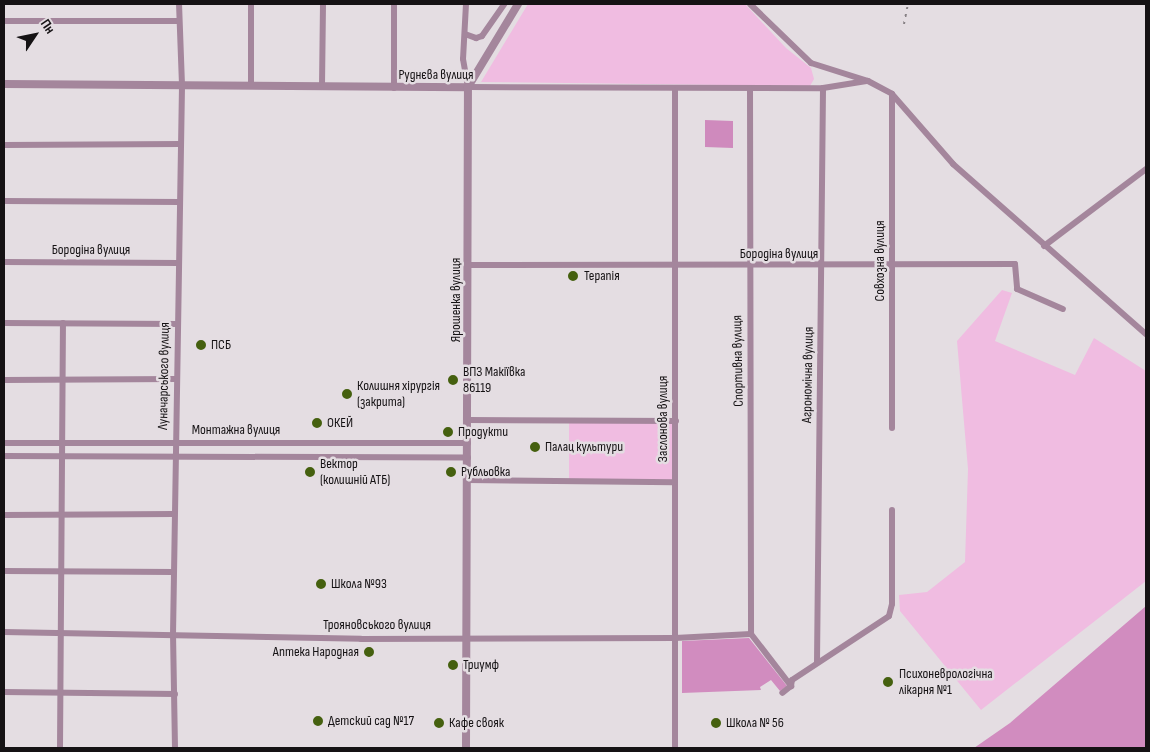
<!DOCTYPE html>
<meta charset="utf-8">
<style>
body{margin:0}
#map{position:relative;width:1150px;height:752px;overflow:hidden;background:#e4dde2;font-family:"Sofia Sans Condensed",sans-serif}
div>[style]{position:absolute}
.green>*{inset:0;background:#f0bce1}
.forest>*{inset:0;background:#d18cbf}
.water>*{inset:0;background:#cf8abd}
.minor>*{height:6px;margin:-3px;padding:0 3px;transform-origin:3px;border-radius:3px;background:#a4869c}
.tertiary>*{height:8px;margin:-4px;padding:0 4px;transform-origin:4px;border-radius:4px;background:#a4869c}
.rail>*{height:2px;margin-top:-1px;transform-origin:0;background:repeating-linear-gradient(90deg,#878185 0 2.5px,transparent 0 7.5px)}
.dots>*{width:14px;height:14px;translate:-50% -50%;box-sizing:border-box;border:2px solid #e4dde2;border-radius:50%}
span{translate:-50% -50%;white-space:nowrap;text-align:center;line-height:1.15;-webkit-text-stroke:5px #e4dde2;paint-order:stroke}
.street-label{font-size:14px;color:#151214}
.poi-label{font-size:14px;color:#151214}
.left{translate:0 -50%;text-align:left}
.right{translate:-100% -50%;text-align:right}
.frame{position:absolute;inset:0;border:5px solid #151214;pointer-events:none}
.north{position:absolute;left:10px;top:10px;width:50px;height:50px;-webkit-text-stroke:4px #e4dde2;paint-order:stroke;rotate:56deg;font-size:14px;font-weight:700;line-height:20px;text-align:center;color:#151214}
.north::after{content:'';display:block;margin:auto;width:18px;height:22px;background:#151214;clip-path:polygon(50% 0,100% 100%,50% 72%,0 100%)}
</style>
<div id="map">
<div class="green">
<i style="clip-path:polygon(528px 4px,745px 4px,786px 48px,811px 68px,814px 79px,810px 86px,481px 82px)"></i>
<i style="clip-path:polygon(1002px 290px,1012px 293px,995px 341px,1075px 375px,1094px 338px,1146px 371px,1146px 581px,981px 710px,900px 611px,899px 595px,927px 592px,965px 562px,968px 469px,957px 341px)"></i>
<i style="clip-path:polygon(569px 420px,676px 421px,675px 482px,569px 481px)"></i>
</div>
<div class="forest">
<i style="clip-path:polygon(1146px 606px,1146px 748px,974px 748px,1010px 723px)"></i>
<i style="clip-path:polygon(749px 638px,787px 686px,780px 691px,771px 680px,760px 687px,761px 690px,682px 693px,682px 641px)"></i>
</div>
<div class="water">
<i style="clip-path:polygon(705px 120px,733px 121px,733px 148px,705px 147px)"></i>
</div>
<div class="minor">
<i style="left:394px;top:4px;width:84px;rotate:90deg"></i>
<i style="left:466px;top:4px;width:55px;rotate:93.1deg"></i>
<i style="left:463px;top:59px;width:28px;rotate:80deg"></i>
<i style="left:468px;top:87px;width:355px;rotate:0.2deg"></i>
<i style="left:823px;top:88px;width:44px;rotate:-9.2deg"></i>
<i style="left:750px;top:4px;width:85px;rotate:44deg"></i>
<i style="left:811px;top:63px;width:60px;rotate:17.5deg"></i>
<i style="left:868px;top:81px;width:27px;rotate:28deg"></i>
<i style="left:892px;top:94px;width:93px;rotate:48.9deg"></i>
<i style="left:953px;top:164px;width:257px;rotate:41.4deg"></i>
<i style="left:4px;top:21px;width:175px"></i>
<i style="left:465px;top:34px;width:12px;rotate:20deg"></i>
<i style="left:476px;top:38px;width:6px;rotate:-18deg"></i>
<i style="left:482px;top:36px;width:39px;rotate:-55deg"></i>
<i style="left:251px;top:85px;width:81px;rotate:-90deg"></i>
<i style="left:322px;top:86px;width:82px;rotate:-89.3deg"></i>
<i style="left:750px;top:89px;width:545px;rotate:89.89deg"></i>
<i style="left:675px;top:90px;width:658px;rotate:90deg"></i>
<i style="left:892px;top:94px;width:334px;rotate:90deg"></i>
<i style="left:4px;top:145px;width:177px;rotate:-0.3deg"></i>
<i style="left:4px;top:201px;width:176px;rotate:0.3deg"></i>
<i style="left:1044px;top:246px;width:128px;rotate:-37deg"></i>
<i style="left:4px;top:262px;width:175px;rotate:0.3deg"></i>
<i style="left:469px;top:265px;width:546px;rotate:-0.1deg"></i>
<i style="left:1015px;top:264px;width:25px;rotate:85deg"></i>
<i style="left:1017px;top:289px;width:50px;rotate:23.5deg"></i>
<i style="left:4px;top:323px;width:174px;rotate:0.3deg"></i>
<i style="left:4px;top:380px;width:173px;rotate:-0.3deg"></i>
<i style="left:468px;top:420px;width:208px;rotate:0.3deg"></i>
<i style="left:4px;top:443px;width:464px"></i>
<i style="left:4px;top:456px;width:464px;rotate:0.2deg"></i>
<i style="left:468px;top:480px;width:207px;rotate:0.6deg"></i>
<i style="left:4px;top:515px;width:170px;rotate:-0.3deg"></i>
<i style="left:4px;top:571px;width:170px;rotate:0.3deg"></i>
<i style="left:4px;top:632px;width:357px;rotate:1.1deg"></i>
<i style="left:361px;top:639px;width:314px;rotate:-0.2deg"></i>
<i style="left:675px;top:638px;width:76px;rotate:-3deg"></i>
<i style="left:751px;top:634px;width:66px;rotate:52.4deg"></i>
<i style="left:791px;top:686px;width:11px;rotate:142deg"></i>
<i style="left:817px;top:662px;width:574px;rotate:-89.4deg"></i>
<i style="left:791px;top:686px;width:6px;rotate:-81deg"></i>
<i style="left:792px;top:680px;width:116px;rotate:-33.4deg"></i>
<i style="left:889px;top:616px;width:12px;rotate:-76deg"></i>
<i style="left:892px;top:604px;width:94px;rotate:-90deg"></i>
<i style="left:4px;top:692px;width:171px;rotate:0.7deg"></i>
<i style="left:60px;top:748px;width:425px;rotate:-89.6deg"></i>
<i style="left:175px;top:748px;width:113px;rotate:-91deg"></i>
<i style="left:173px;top:635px;width:550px;rotate:-89.06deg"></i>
<i style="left:182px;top:85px;width:81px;rotate:-92.1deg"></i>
</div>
<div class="tertiary">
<i style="left:4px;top:84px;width:464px;rotate:0.4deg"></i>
<i style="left:468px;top:87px;width:97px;rotate:-58.9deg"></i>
<i style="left:466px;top:748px;width:661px;rotate:-89.83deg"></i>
</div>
<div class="rail">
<i style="left:904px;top:24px;width:20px;rotate:-79deg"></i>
</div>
<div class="dots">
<i style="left:573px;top:276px;background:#45600f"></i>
<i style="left:201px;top:345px;background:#45600f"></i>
<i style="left:453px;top:380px;background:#45600f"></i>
<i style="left:347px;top:394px;background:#45600f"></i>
<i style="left:317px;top:423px;background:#45600f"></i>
<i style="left:448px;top:432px;background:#45600f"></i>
<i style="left:535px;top:447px;background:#45600f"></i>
<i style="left:310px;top:472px;background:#45600f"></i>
<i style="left:451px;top:472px;background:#45600f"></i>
<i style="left:321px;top:584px;background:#45600f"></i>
<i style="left:369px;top:652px;background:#45600f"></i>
<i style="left:453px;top:665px;background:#45600f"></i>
<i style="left:888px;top:682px;background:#45600f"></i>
<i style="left:318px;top:721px;background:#45600f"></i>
<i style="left:439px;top:723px;background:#45600f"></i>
<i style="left:716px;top:723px;background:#45600f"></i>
</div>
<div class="street-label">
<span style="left:436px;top:75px">Руднєва вулиця</span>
<span style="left:91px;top:250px">Бородіна вулиця</span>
<span style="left:779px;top:254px">Бородіна вулиця</span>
<span style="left:880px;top:261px;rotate:-90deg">Совхозна вулиця</span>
<span style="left:456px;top:300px;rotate:-90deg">Ярошенка вулиця</span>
<span style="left:738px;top:361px;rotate:-91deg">Спортивна вулиця</span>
<span style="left:808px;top:375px;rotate:-89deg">Агрономічна вулиця</span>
<span style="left:164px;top:376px;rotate:-89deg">Луначарського вулиця</span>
<span style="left:663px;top:419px;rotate:-90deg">Заслонова вулиця</span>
<span style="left:236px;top:430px">Монтажна вулиця</span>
<span style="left:377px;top:625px">Трояновського вулиця</span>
</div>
<div class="poi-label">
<span class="left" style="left:584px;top:276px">Терапія</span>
<span class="left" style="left:211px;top:345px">ПСБ</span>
<span class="left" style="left:463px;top:380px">ВПЗ Макіївка<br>86119</span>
<span class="left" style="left:357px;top:394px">Колишня хірургія<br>(закрита)</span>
<span class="left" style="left:327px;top:423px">ОКЕЙ</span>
<span class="left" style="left:458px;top:432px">Продукти</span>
<span class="left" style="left:545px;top:447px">Палац культури</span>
<span class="left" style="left:320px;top:472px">Вектор<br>(колишній АТБ)</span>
<span class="left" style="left:461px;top:472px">Рубльовка</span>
<span class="left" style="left:331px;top:584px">Школа №93</span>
<span class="right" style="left:359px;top:652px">Аптека Народная</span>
<span class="left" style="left:463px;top:665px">Триумф</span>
<span class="left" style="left:899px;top:682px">Психоневрологічна<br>лікарня №1</span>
<span class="left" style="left:328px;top:721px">Детский сад №17</span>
<span class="left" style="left:449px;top:723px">Кафе свояк</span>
<span class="left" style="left:726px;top:723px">Школа № 56</span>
</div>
<div class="frame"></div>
<div class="north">Пн</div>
</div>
